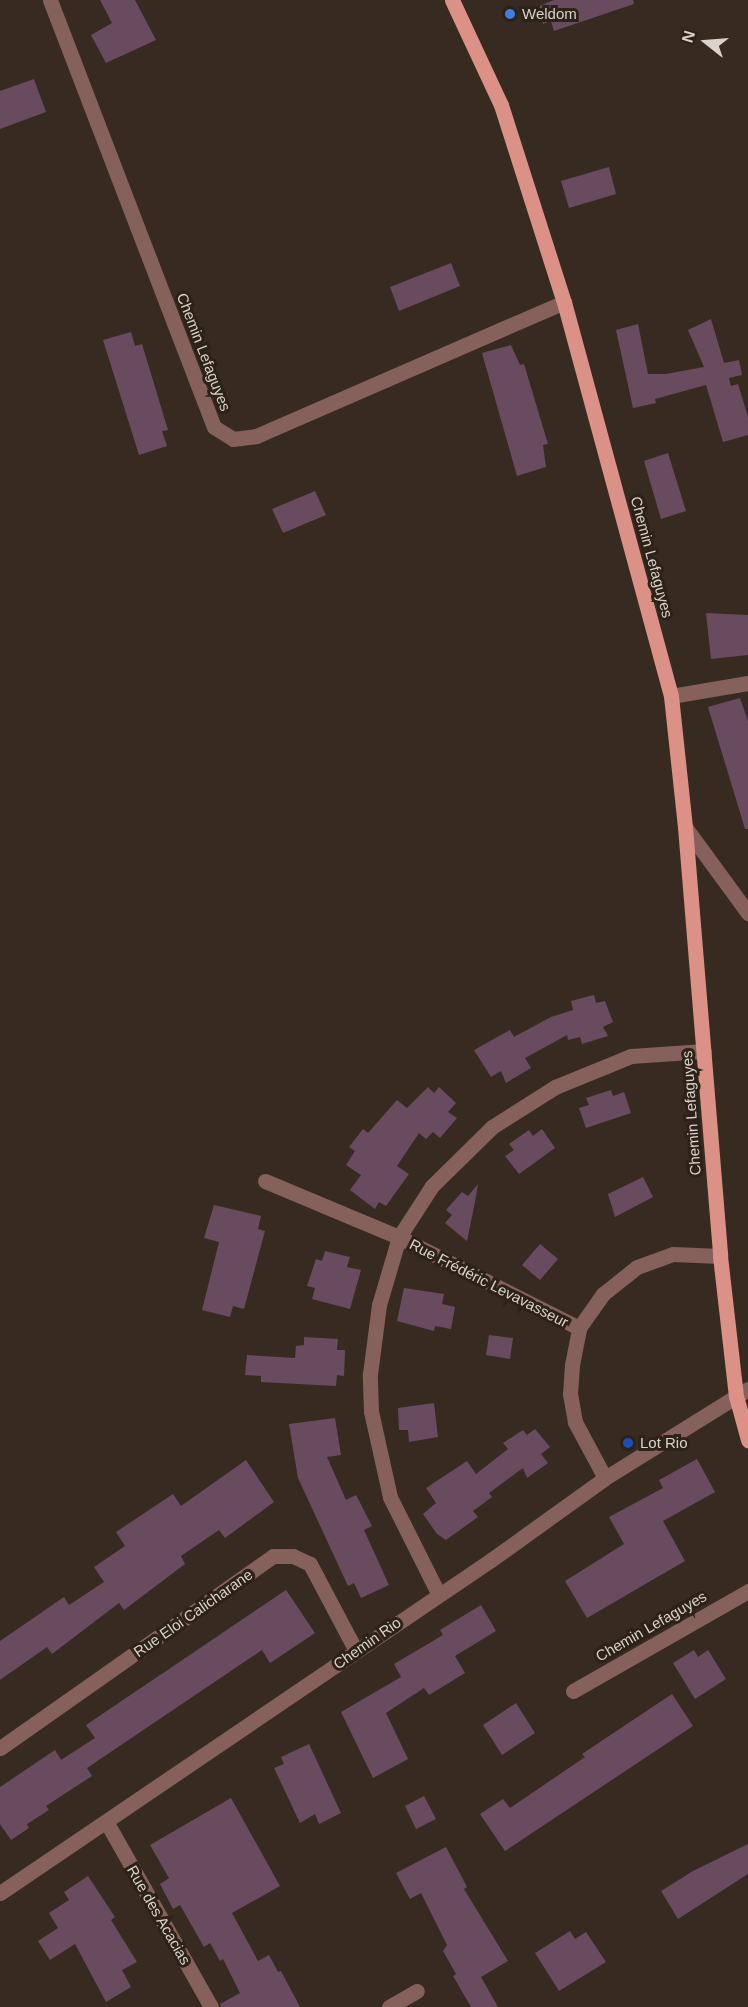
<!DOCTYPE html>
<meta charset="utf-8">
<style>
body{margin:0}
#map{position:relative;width:748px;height:2007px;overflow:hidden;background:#372b21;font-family:Helvetica,sans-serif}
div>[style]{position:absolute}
.building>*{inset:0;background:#684b5f}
.minor>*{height:15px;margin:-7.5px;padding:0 7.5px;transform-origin:7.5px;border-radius:7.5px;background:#86615b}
.major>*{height:15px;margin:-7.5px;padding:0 7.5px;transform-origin:7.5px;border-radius:7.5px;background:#dc9186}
.dots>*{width:16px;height:16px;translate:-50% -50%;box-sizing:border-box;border:3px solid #2d2217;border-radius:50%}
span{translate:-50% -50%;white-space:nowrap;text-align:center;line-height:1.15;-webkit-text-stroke:6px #2d2217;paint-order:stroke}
.poi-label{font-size:15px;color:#dad2cb}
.left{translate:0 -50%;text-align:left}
.street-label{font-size:15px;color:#dad2cb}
.north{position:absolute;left:676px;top:12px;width:60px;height:60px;-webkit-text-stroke:4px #2d2217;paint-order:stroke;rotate:287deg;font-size:16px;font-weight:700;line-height:24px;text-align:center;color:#dad2cb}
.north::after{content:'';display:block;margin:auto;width:21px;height:27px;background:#dad2cb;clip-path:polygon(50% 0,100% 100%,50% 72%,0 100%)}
</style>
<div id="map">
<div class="building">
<i style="clip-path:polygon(100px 0,135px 0,156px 40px,106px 63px,91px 35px,112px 23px)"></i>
<i style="clip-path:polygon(554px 0,633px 0,634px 4px,554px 31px,551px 21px,543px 24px,537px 7px)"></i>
<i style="clip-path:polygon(34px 79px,46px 112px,0 129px,0 91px)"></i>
<i style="clip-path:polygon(609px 167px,616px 194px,569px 208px,561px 181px)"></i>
<i style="clip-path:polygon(451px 263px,460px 286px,399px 311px,390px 287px)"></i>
<i style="clip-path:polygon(711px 319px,724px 363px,739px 360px,742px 375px,729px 378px,731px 386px,738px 384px,748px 417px,748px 435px,723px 442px,706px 385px,655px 399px,656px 403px,633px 408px,616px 330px,638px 324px,648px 374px,666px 374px,704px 367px,688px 330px)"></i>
<i style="clip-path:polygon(131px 332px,135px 346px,142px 344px,168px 430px,162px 431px,167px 446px,139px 455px,103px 340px)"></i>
<i style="clip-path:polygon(511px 345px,520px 365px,524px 364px,548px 444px,543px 445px,546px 467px,517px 476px,482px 353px)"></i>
<i style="clip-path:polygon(668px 453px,686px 511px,661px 519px,644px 461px)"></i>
<i style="clip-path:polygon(315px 491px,326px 515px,283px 533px,272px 509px)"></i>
<i style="clip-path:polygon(706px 613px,748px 615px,748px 655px,711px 659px)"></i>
<i style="clip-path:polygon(740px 698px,748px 721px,748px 829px,745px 829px,708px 707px)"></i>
<i style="clip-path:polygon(594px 995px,596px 1003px,605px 1001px,613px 1022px,603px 1027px,608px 1036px,582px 1044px,580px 1037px,568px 1040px,567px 1035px,525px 1058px,531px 1068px,506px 1083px,501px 1071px,491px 1077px,474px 1050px,510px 1030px,514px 1037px,551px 1017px,573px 1010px,571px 1001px)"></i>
<i style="clip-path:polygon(428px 1087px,434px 1093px,439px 1087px,456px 1103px,448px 1112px,457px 1118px,440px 1138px,433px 1132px,426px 1139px,419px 1133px,397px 1166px,409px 1174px,386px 1206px,379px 1202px,375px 1209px,350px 1190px,361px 1175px,346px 1165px,355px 1151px,349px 1147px,363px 1129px,368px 1133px,397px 1100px,407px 1108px)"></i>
<i style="clip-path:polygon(611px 1090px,613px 1096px,624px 1092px,631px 1113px,586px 1128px,579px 1108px,589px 1105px,586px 1098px)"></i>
<i style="clip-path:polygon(542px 1129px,555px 1148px,519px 1174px,505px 1156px,514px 1150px,509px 1144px,529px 1130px,533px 1136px)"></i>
<i style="clip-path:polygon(643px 1177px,653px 1197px,615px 1217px,608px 1194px)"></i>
<i style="clip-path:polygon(478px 1184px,475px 1202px,467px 1241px,445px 1223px,452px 1215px,446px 1210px,462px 1192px,468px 1196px)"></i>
<i style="clip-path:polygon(214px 1205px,261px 1216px,258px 1229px,265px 1231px,244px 1309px,233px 1306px,230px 1317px,202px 1310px,219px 1242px,204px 1238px)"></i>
<i style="clip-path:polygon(540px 1244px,558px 1259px,540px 1280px,522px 1265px)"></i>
<i style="clip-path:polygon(325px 1251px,350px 1257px,347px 1267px,361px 1270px,350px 1309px,312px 1299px,315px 1288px,307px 1286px,316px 1259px,322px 1261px)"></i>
<i style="clip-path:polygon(404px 1288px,444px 1294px,442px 1304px,455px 1307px,451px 1329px,435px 1326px,434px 1331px,397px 1321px)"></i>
<i style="clip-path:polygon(489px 1335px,513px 1338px,510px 1359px,486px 1355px)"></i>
<i style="clip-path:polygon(304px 1337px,338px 1339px,337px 1350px,345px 1350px,344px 1376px,337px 1375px,336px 1386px,261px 1382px,261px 1376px,245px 1375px,247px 1355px,295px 1358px,296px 1346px,304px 1345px)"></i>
<i style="clip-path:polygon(434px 1403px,438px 1437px,409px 1442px,408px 1430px,399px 1430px,398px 1408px)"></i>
<i style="clip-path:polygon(335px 1418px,341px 1455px,327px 1457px,346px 1500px,356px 1495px,372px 1526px,364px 1530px,389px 1585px,361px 1598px,354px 1583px,348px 1586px,298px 1478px,289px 1424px)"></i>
<i style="clip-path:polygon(535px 1429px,550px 1447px,541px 1454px,548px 1463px,527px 1478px,523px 1468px,489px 1493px,492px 1497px,473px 1511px,478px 1517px,446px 1540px,437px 1534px,423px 1514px,436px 1503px,426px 1488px,467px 1461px,476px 1474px,508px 1449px,503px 1443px,523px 1430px,527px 1435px)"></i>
<i style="clip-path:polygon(697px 1459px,715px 1492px,663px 1521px,685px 1561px,587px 1618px,565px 1581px,624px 1544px,609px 1517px,663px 1488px,659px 1480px)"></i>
<i style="clip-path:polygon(246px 1460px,274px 1502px,225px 1538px,219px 1530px,181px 1556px,185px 1564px,124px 1610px,119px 1603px,52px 1654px,47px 1647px,0 1680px,0 1641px,64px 1597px,69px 1605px,104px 1582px,94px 1567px,125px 1546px,116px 1532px,173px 1494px,181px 1506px)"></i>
<i style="clip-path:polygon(286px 1590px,315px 1633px,270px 1663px,262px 1650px,87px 1768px,92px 1776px,46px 1806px,49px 1810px,27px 1824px,29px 1828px,11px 1840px,0 1824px,0 1787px,55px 1750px,61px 1760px,95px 1738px,86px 1725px)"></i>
<i style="clip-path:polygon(481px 1605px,496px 1631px,455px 1656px,465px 1673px,429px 1695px,424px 1688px,386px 1713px,408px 1759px,373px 1778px,341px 1712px,401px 1677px,394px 1664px,443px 1635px,440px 1630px)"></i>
<i style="clip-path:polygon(694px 1650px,698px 1657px,708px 1650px,726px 1679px,695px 1699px,673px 1663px)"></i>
<i style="clip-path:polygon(672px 1694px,693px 1726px,505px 1851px,480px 1814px,503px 1799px,510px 1808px,585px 1757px,582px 1754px)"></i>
<i style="clip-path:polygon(516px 1703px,535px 1733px,502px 1755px,483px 1725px)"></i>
<i style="clip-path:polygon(309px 1744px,341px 1813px,319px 1824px,315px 1814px,300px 1823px,274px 1768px,284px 1764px,281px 1757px)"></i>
<i style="clip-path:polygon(424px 1796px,436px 1819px,416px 1829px,405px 1806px)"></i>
<i style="clip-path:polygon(231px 1798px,280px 1886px,232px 1913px,258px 1961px,269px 1955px,278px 1972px,281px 1971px,300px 2007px,221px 2007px,220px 2004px,240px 1993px,223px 1959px,220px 1961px,210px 1943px,204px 1947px,180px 1905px,173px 1909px,160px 1884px,169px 1878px,150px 1845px)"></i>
<i style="clip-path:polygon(748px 1844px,748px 1874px,678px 1919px,661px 1891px,693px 1871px)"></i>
<i style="clip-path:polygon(446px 1847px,467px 1887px,464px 1889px,508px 1961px,481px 1977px,498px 2007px,471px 2007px,453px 1976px,456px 1974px,443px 1951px,447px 1945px,421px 1893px,410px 1899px,396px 1873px)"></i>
<i style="clip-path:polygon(88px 1876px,115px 1917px,111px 1920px,137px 1962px,122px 1970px,131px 1987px,106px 2002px,75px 1944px,50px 1960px,38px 1941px,58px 1928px,49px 1913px,69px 1900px,64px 1892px)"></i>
<i style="clip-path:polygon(570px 1931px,575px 1939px,586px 1932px,606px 1962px,559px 1991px,535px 1953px)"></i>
</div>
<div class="minor">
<i style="left:50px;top:0;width:457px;rotate:69deg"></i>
<i style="left:214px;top:427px;width:22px;rotate:32deg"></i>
<i style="left:233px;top:439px;width:23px;rotate:-7deg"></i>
<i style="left:256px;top:436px;width:336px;rotate:-23.5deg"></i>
<i style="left:671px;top:696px;width:78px;rotate:-9.6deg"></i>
<i style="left:685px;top:827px;width:107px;rotate:53.8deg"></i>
<i style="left:265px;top:1181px;width:145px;rotate:22.7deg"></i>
<i style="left:399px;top:1237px;width:202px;rotate:26.8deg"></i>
<i style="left:605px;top:1478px;width:64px;rotate:-118.2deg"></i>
<i style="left:575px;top:1422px;width:28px;rotate:-100deg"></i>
<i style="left:570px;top:1394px;width:29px;rotate:-86deg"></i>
<i style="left:572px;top:1365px;width:38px;rotate:-79deg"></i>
<i style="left:579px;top:1328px;width:42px;rotate:-54.8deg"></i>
<i style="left:603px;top:1294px;width:43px;rotate:-38.5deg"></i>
<i style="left:637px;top:1267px;width:38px;rotate:-20deg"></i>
<i style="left:673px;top:1254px;width:47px;rotate:2.4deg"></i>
<i style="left:438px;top:1593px;width:107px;rotate:-116.6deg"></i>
<i style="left:390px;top:1497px;width:88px;rotate:-102.5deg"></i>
<i style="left:371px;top:1411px;width:37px;rotate:-92deg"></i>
<i style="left:370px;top:1374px;width:70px;rotate:-82.6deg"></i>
<i style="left:379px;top:1305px;width:71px;rotate:-73.6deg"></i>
<i style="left:399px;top:1237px;width:61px;rotate:-57.1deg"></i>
<i style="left:432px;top:1186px;width:84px;rotate:-44.5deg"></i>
<i style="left:492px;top:1127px;width:75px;rotate:-32.4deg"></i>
<i style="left:555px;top:1087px;width:82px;rotate:-22.2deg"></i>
<i style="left:631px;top:1056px;width:73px;rotate:-3.9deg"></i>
<i style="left:573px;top:1691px;width:202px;rotate:-29.7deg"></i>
<i style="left:0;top:1748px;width:334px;rotate:-35.1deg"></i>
<i style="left:273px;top:1556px;width:20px"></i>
<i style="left:293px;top:1556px;width:19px;rotate:25deg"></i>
<i style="left:310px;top:1564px;width:98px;rotate:62.1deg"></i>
<i style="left:107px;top:1823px;width:211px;rotate:60.5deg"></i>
<i style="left:0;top:1893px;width:593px;rotate:-34.15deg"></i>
<i style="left:491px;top:1560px;width:140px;rotate:-35.7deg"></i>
<i style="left:605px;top:1478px;width:168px;rotate:-31.9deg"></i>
<i style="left:389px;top:2007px;width:32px;rotate:-30deg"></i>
</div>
<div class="major">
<i style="left:452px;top:0;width:116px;rotate:65deg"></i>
<i style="left:501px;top:105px;width:207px;rotate:72.3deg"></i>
<i style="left:564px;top:302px;width:408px;rotate:74.8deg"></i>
<i style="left:671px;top:696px;width:132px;rotate:83.9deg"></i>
<i style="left:685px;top:827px;width:430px;rotate:85.3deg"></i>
<i style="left:720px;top:1256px;width:141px;rotate:83.5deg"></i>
<i style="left:736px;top:1396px;width:46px;rotate:74.7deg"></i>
</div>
<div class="dots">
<i style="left:510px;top:14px;background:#3f7fe0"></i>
<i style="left:628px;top:1443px;background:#1a4fb4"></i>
</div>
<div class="poi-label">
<span class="left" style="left:522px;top:14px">Weldom</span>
<span class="left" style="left:640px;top:1443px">Lot Rio</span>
</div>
<div class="street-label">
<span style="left:204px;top:352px;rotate:69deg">Chemin Lefaguyes</span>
<span style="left:652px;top:557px;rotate:75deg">Chemin Lefaguyes</span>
<span style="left:691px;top:1113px;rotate:-94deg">Chemin Lefaguyes</span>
<span style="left:489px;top:1283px;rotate:27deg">Rue Frédéric Levavasseur</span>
<span style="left:193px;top:1613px;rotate:-35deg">Rue Eloi Calicharane</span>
<span style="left:651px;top:1626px;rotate:-30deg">Chemin Lefaguyes</span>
<span style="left:367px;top:1643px;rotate:-35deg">Chemin Rio</span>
<span style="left:159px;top:1915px;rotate:60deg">Rue des Acacias</span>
</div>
<div class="north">N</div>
</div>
